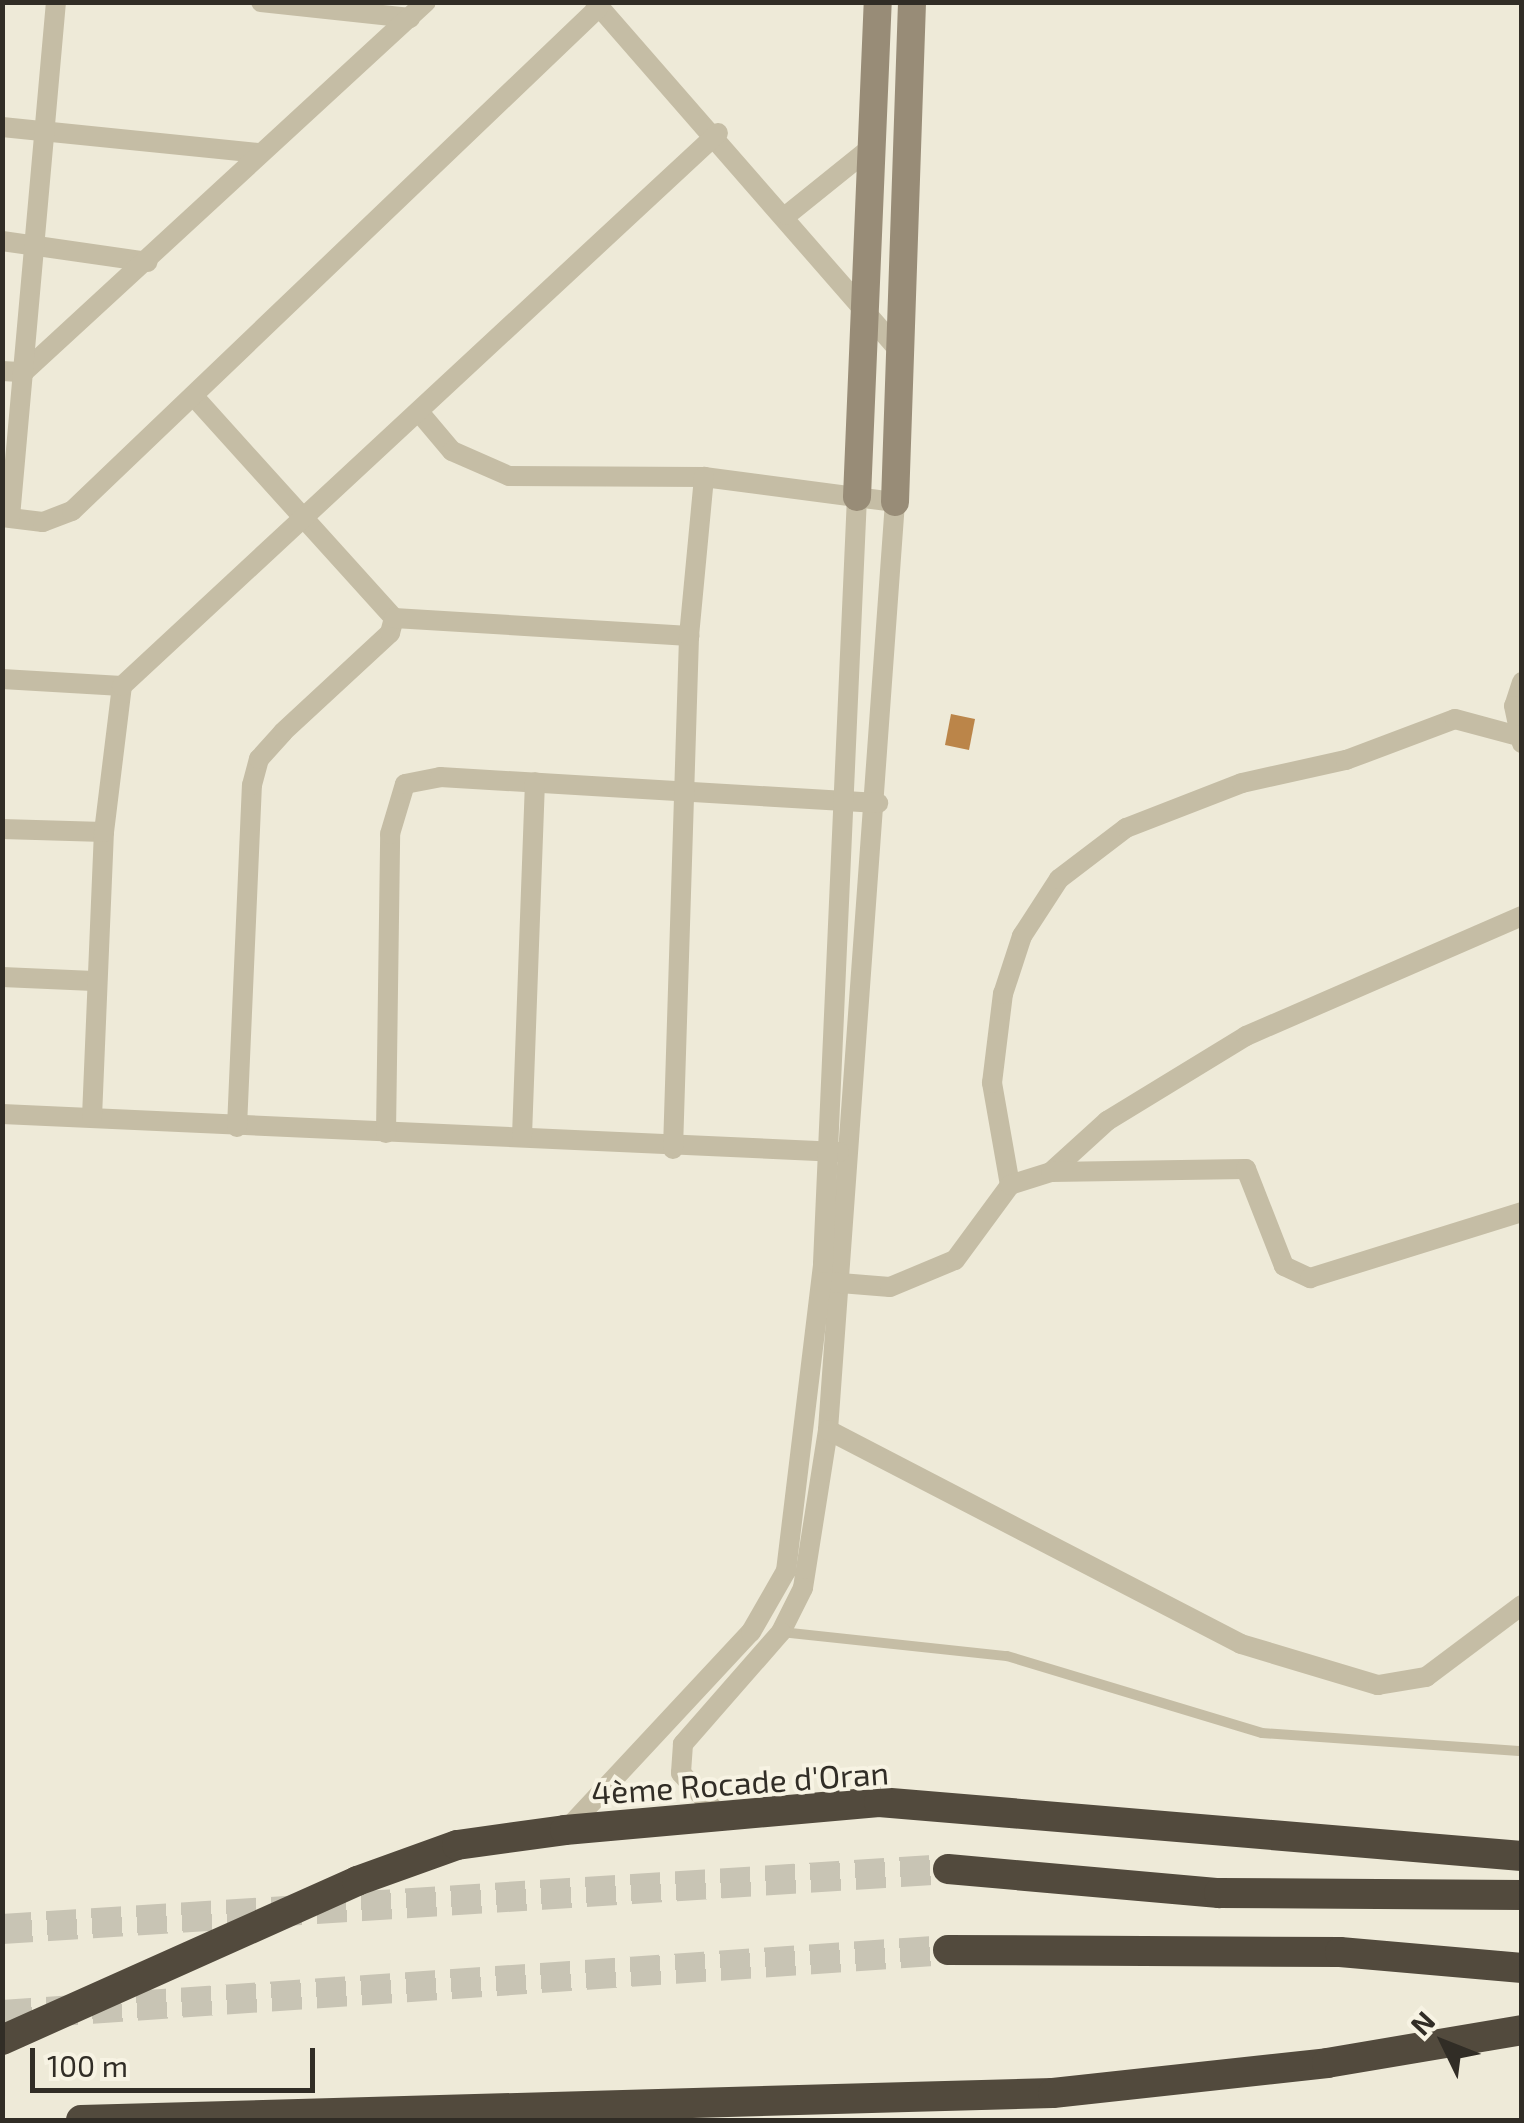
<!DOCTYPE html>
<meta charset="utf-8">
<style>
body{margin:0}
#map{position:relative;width:1524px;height:2123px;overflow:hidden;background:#eeead8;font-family:"Exo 2",sans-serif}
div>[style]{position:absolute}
.building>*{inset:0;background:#bb8549}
.highway-tunnel>*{height:30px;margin-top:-15px;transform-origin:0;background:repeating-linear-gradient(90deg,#c8c4b4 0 30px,transparent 0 45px)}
.lane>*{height:10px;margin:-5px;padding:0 5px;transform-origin:5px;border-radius:5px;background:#c5bda5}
.street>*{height:20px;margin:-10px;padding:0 10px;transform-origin:10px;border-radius:10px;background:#c5bda5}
.secondary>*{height:28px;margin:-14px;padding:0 14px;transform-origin:14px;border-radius:14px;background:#988c77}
.highway>*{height:30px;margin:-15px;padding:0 15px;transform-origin:15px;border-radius:15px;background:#524a3d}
span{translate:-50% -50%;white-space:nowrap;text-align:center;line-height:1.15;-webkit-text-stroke:8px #f7f3e3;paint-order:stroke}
.street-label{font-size:32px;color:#312d26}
.frame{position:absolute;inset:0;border:5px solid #312d26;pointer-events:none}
.north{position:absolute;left:1394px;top:1993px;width:100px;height:100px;-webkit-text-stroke:8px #f7f3e3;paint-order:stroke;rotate:313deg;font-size:28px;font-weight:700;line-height:40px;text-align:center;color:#312d26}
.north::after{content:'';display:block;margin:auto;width:35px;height:45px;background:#312d26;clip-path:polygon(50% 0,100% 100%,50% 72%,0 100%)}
.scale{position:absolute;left:30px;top:2048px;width:285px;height:45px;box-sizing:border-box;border:5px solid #312d26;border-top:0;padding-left:12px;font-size:30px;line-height:35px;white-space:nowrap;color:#312d26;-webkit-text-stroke:8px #f7f3e3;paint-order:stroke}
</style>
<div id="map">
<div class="building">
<i style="clip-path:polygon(951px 714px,975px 719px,969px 750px,945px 745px)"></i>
</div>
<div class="highway-tunnel">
<i style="left:2px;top:1929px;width:948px;rotate:-3.63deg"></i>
<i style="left:2px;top:2015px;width:948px;rotate:-3.93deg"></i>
</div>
<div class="lane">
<i style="left:781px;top:1632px;width:227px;rotate:6.1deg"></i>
<i style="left:1007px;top:1656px;width:266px;rotate:16.8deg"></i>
<i style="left:1262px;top:1733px;width:261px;rotate:4deg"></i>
</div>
<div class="street">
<i style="left:261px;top:2px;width:150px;rotate:6.1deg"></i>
<i style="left:595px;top:2px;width:464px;rotate:48.9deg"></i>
<i style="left:2px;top:127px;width:257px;rotate:5.8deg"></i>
<i style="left:787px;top:215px;width:112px;rotate:-38.8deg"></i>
<i style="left:2px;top:241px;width:147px;rotate:8.2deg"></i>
<i style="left:2px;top:371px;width:22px;rotate:3deg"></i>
<i style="left:24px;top:372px;width:546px;rotate:-42.63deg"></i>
<i style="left:197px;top:400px;width:294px;rotate:47.9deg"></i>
<i style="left:419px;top:412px;width:51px;rotate:49.8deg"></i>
<i style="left:452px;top:451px;width:62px;rotate:23.7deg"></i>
<i style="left:509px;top:476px;width:195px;rotate:0.3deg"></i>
<i style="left:704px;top:477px;width:193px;rotate:7.5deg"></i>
<i style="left:895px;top:502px;width:930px;rotate:94.13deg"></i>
<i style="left:828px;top:1430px;width:160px;rotate:99deg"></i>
<i style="left:803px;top:1588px;width:49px;rotate:116.6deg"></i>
<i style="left:781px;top:1632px;width:149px;rotate:131.2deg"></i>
<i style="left:683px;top:1744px;width:29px;rotate:94deg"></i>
<i style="left:681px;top:1773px;width:54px;rotate:48deg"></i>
<i style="left:2px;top:517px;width:41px;rotate:7deg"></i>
<i style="left:43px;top:522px;width:31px;rotate:-21deg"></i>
<i style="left:72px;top:511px;width:729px;rotate:-43.72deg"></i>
<i style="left:10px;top:517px;width:517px;rotate:-84.9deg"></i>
<i style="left:2px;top:679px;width:120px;rotate:3.3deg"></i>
<i style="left:1522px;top:682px;width:25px;rotate:108deg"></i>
<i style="left:1514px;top:706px;width:38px;rotate:78deg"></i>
<i style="left:2px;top:829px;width:102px;rotate:1.7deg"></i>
<i style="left:2px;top:977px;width:92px;rotate:2.5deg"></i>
<i style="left:2px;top:1114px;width:838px;rotate:2.6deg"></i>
<i style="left:92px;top:1117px;width:285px;rotate:-87.6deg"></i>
<i style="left:104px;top:832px;width:147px;rotate:-83deg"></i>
<i style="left:122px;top:686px;width:813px;rotate:-42.86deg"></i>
<i style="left:237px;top:1127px;width:342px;rotate:-87.5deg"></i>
<i style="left:252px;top:785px;width:27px;rotate:-75deg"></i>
<i style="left:259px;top:759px;width:36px;rotate:-48deg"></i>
<i style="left:283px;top:732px;width:146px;rotate:-42.8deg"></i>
<i style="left:390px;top:633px;width:16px;rotate:-75deg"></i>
<i style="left:394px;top:618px;width:296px;rotate:3.5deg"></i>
<i style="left:386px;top:1133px;width:299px;rotate:-89.2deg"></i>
<i style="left:390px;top:834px;width:52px;rotate:-73.3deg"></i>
<i style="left:405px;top:784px;width:36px;rotate:-11deg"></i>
<i style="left:440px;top:777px;width:439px;rotate:3.4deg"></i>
<i style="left:522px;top:1136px;width:354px;rotate:-87.9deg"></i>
<i style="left:673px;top:1149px;width:513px;rotate:-88.21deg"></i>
<i style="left:689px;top:636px;width:160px;rotate:-84.6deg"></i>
<i style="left:1051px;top:1172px;width:76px;rotate:-42.3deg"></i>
<i style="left:1107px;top:1121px;width:163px;rotate:-31.4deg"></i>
<i style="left:1246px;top:1036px;width:301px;rotate:-23.5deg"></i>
<i style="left:1010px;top:1185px;width:104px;rotate:-100deg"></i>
<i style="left:992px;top:1083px;width:90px;rotate:-83deg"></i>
<i style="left:1003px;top:994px;width:61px;rotate:-71.9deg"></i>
<i style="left:1022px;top:936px;width:68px;rotate:-57deg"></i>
<i style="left:1059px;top:879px;width:84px;rotate:-37.3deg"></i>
<i style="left:1126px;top:828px;width:124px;rotate:-21.2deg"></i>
<i style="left:1242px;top:783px;width:107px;rotate:-12.5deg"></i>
<i style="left:1346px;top:760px;width:116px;rotate:-20.6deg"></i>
<i style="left:1455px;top:719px;width:65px;rotate:15.1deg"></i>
<i style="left:828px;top:1282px;width:62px;rotate:4.6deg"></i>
<i style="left:890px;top:1287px;width:70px;rotate:-22.6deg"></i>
<i style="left:955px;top:1260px;width:93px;rotate:-53.7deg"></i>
<i style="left:1010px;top:1185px;width:43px;rotate:-17.6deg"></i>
<i style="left:1051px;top:1172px;width:195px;rotate:-0.9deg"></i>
<i style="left:1246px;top:1169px;width:104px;rotate:68.6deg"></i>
<i style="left:1284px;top:1266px;width:29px;rotate:25deg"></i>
<i style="left:1310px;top:1278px;width:222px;rotate:-17.3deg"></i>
<i style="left:828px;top:1430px;width:465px;rotate:27.4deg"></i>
<i style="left:1241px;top:1644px;width:143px;rotate:16.7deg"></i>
<i style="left:1378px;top:1685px;width:49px;rotate:-9.5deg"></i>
<i style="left:1426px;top:1677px;width:120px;rotate:-36.9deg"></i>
<i style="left:567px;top:1829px;width:270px;rotate:-47deg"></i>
<i style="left:751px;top:1632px;width:70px;rotate:-60.2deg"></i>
<i style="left:786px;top:1571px;width:310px;rotate:-83.1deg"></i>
<i style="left:823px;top:1263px;width:767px;rotate:-87.46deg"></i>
</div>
<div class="secondary">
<i style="left:857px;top:497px;width:495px;rotate:-87.6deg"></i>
<i style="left:895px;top:502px;width:500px;rotate:-88.05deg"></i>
</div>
<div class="highway">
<i style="left:948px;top:1869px;width:272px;rotate:5.1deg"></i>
<i style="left:1219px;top:1893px;width:303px;rotate:0.4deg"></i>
<i style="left:948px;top:1950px;width:392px;rotate:0.3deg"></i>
<i style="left:1340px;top:1952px;width:183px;rotate:5deg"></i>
<i style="left:2px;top:2040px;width:389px;rotate:-24.1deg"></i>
<i style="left:357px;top:1881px;width:106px;rotate:-19.8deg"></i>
<i style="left:457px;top:1845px;width:109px;rotate:-7.9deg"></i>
<i style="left:565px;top:1830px;width:315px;rotate:-5.1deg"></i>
<i style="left:879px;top:1802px;width:645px;rotate:4.8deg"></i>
<i style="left:81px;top:2120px;width:972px;rotate:-1.59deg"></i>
<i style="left:1053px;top:2093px;width:276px;rotate:-6.2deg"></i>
<i style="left:1327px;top:2063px;width:198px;rotate:-9.6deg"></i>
</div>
<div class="street-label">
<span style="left:740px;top:1782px;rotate:-4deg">4ème Rocade d'Oran</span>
</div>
<div class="frame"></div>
<div class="north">N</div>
<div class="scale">100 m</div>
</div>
